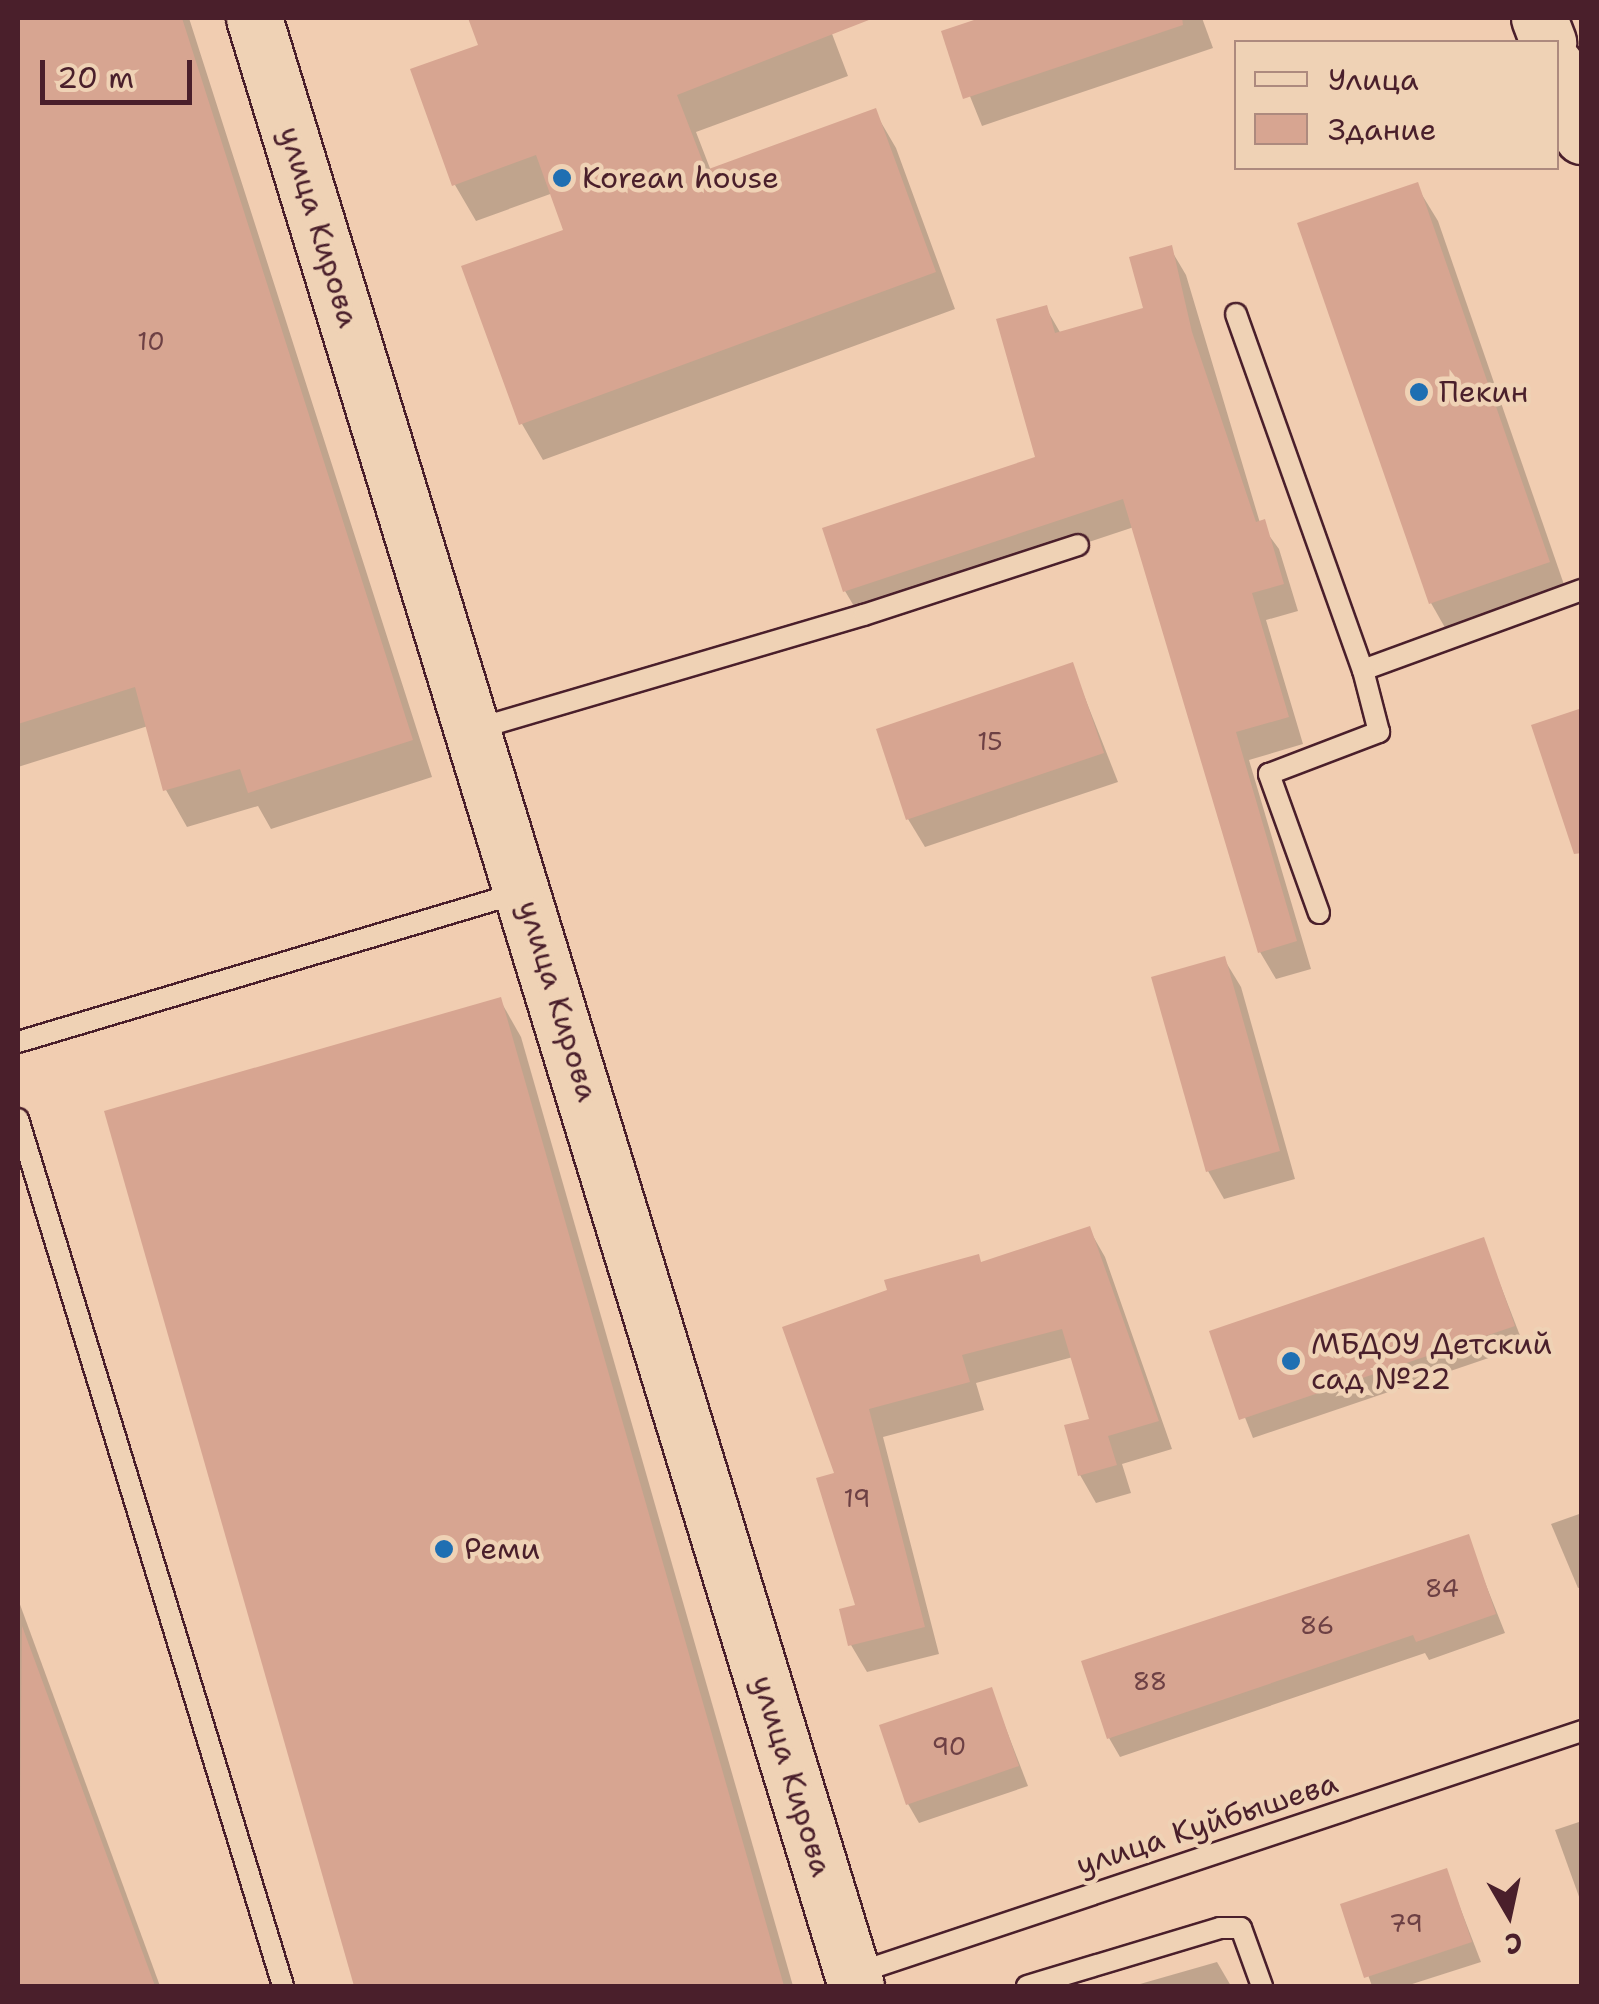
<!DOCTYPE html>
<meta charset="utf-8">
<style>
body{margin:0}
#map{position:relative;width:1599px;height:2004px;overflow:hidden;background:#f1cdb1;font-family:"Shantell Sans",sans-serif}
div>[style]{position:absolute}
.shadow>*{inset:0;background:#0003}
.building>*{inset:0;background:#d7a591}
.roads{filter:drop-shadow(2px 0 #4a1f2b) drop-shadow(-2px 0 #4a1f2b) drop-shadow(0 2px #4a1f2b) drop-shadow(0 -2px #4a1f2b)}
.lane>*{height:20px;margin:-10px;padding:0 10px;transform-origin:10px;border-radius:10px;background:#efd2b5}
.secondary>*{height:55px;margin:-27.5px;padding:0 27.5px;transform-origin:27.5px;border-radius:27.5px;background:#efd2b5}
.primary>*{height:55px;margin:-27.5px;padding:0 27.5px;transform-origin:27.5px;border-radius:27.5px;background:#efd2b5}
.dots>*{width:28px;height:28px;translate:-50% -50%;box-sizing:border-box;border:5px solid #efd2b5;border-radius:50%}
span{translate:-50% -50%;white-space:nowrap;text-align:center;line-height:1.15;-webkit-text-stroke:9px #efd2b5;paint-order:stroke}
.number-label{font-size:25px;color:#6d4044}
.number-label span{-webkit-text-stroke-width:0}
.poi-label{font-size:30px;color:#4a1f2b}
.left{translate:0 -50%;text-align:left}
.street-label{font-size:30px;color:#4a1f2b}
.frame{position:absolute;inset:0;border:20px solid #4a1f2b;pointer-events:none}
.legend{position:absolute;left:1234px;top:40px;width:325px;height:130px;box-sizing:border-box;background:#efd2b5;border:2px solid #ad8a7e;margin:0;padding:12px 18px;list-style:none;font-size:30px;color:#4a1f2b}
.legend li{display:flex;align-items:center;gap:20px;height:50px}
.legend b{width:50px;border:2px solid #ad8a7e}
.north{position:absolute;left:1459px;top:1864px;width:100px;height:100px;-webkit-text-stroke:8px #efd2b5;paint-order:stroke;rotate:171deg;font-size:28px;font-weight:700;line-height:40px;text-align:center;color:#4a1f2b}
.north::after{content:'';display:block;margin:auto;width:35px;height:45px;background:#4a1f2b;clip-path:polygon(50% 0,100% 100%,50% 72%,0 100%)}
.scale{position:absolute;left:40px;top:60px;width:152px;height:45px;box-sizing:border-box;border:5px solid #4a1f2b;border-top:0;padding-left:12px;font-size:30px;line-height:35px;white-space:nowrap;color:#4a1f2b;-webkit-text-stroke:8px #efd2b5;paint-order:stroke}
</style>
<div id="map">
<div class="shadow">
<i style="clip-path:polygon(18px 18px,189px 18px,432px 777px,271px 829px,258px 806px,187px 827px,166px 790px,148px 726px,18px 767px)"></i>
<i style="clip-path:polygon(470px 18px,826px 18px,848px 76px,696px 132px,711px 171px,875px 112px,896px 148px,955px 309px,543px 460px,522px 424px,567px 231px,553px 193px,476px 221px,455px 185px,481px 47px)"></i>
<i style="clip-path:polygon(988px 18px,1202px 18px,1213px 48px,982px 126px,944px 32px)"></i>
<i style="clip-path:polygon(1416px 185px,1438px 221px,1569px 599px,1452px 640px,1431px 603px,1300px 224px)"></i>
<i style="clip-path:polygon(1170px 248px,1186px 275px,1260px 523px,1279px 549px,1298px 611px,1266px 620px,1303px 744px,1249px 760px,1311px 969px,1276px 979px,1260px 952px,1134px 527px,861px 618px,845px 591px,1038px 459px,1046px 308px,1061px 334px,1146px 310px)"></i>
<i style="clip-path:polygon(1072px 665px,1118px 782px,925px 847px,908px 819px)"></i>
<i style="clip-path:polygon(1224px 959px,1241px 987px,1295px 1179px,1224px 1199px,1208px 1171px)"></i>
<i style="clip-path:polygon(500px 1000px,521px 1037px,793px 1986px,357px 1986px,107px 1112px)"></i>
<i style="clip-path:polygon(1089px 1229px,1105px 1257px,1172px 1449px,1122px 1464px,1131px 1493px,1096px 1503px,1080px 1475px,1093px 1420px,1073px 1357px,976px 1383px,984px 1410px,883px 1437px,939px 1654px,867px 1672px,851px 1645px,858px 1606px,837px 1474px,785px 1329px)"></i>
<i style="clip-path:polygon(1483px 1240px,1524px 1346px,1253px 1438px,1212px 1333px)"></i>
<i style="clip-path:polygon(1582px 1513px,1582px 1587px,1578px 1588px,1551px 1524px)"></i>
<i style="clip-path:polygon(1467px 1537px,1505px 1633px,1429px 1660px,1425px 1653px,1120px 1757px,1109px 1738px)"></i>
<i style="clip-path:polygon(18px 1599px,160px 1986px,18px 1986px)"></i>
<i style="clip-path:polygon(991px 1690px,1028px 1786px,919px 1823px,908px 1804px)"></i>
<i style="clip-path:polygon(1582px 1821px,1582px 1905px,1555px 1830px)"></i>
<i style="clip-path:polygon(1446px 1871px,1481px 1962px,1406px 1986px,1372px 1986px,1343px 1905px)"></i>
<i style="clip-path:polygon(1217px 1962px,1231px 1986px,1133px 1986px)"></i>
</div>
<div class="building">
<i style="clip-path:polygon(18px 18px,182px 18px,413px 740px,248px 793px,240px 769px,163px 791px,135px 687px,18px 724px)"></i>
<i style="clip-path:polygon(468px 18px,874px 18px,677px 95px,706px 170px,876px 108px,936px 272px,519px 425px,461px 266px,563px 230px,536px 155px,452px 186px,410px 69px,478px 45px)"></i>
<i style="clip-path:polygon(980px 18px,1182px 18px,1183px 25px,963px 99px,941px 31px)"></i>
<i style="clip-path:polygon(1418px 182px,1550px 562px,1429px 604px,1297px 223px)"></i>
<i style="clip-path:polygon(1172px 245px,1192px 332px,1256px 522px,1265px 519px,1284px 584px,1252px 593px,1289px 717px,1236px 732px,1297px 941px,1258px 953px,1123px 499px,843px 592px,822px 528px,1035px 457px,996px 319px,1047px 305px,1055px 333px,1143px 308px,1129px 257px)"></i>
<i style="clip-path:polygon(1073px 662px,1104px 753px,906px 820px,876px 729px)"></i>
<i style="clip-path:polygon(1582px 708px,1582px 853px,1574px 854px,1531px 725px)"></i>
<i style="clip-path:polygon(1225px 956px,1280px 1151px,1206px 1172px,1151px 977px)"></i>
<i style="clip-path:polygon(501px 997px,784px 1986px,354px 1986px,104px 1111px)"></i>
<i style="clip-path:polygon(1090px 1226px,1159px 1421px,1108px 1436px,1117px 1465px,1078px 1476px,1064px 1425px,1089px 1419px,1062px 1329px,962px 1355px,970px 1382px,869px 1409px,925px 1627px,848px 1646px,839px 1609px,855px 1605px,816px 1478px,834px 1473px,782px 1327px,887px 1290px,884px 1280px,979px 1254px,981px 1262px)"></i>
<i style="clip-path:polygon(1484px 1237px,1515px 1326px,1239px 1420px,1209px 1331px)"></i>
<i style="clip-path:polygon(1469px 1534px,1496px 1614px,1416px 1642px,1413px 1635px,1107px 1739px,1081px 1661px)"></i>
<i style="clip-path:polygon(22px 1626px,155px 1986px,18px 1986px)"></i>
<i style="clip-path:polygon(992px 1687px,1019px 1766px,906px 1805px,879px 1725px)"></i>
<i style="clip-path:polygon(1447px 1868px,1472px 1942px,1364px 1978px,1340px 1904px)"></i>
</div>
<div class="roads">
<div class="lane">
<i style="left:1236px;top:314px;width:378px;rotate:70.4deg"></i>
<i style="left:1363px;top:670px;width:233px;rotate:-20.1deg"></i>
<i style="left:476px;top:729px;width:404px;rotate:-16.4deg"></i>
<i style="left:864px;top:615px;width:225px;rotate:-18.1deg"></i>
<i style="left:1319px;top:913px;width:148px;rotate:-109.8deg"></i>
<i style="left:1269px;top:774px;width:118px;rotate:-20.9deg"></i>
<i style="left:1379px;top:732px;width:64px;rotate:-104.5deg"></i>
<i style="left:18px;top:1042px;width:522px;rotate:-16.59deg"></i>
<i style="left:18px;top:1119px;width:907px;rotate:73deg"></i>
<i style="left:854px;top:1974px;width:767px;rotate:-18.46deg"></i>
<i style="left:1027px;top:1986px;width:202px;rotate:-16.7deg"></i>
<i style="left:1220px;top:1928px;width:21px"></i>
<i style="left:1241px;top:1928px;width:62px;rotate:70.1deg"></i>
</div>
<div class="secondary">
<i style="left:254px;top:18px;width:2058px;rotate:72.99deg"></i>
</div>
<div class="primary">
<i style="left:1539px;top:18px;width:26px;rotate:69deg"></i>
<i style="left:1556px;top:66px;width:75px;rotate:69.6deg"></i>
</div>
</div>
<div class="dots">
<i style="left:562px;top:178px;background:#1f6fb2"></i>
<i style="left:1419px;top:392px;background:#1f6fb2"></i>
<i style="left:1291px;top:1361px;background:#1f6fb2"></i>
<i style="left:444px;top:1549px;background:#1f6fb2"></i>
</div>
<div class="number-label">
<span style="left:151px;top:341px">10</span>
<span style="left:990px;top:741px">15</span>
<span style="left:857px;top:1498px">19</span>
<span style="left:1442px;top:1588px">84</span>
<span style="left:1317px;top:1625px">86</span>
<span style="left:1150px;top:1681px">88</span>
<span style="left:949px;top:1746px">90</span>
<span style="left:1406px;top:1923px">79</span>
</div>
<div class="poi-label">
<span class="left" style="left:582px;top:178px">Korean house</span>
<span class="left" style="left:1439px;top:392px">Пекин</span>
<span class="left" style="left:1311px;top:1361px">МБДОУ Детский<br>сад №22</span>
<span class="left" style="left:464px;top:1549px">Реми</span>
</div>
<div class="street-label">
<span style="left:319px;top:227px;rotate:73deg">улица Кирова</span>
<span style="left:558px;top:1001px;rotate:73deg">улица Кирова</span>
<span style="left:792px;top:1776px;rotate:73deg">улица Кирова</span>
<span style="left:1207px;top:1824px;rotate:-18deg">улица Куйбышева</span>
</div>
<div class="frame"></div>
<ul class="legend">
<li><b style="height:12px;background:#efd2b5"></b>Улица</li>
<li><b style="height:28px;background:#d7a591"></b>Здание</li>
</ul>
<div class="north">С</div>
<div class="scale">20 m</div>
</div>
